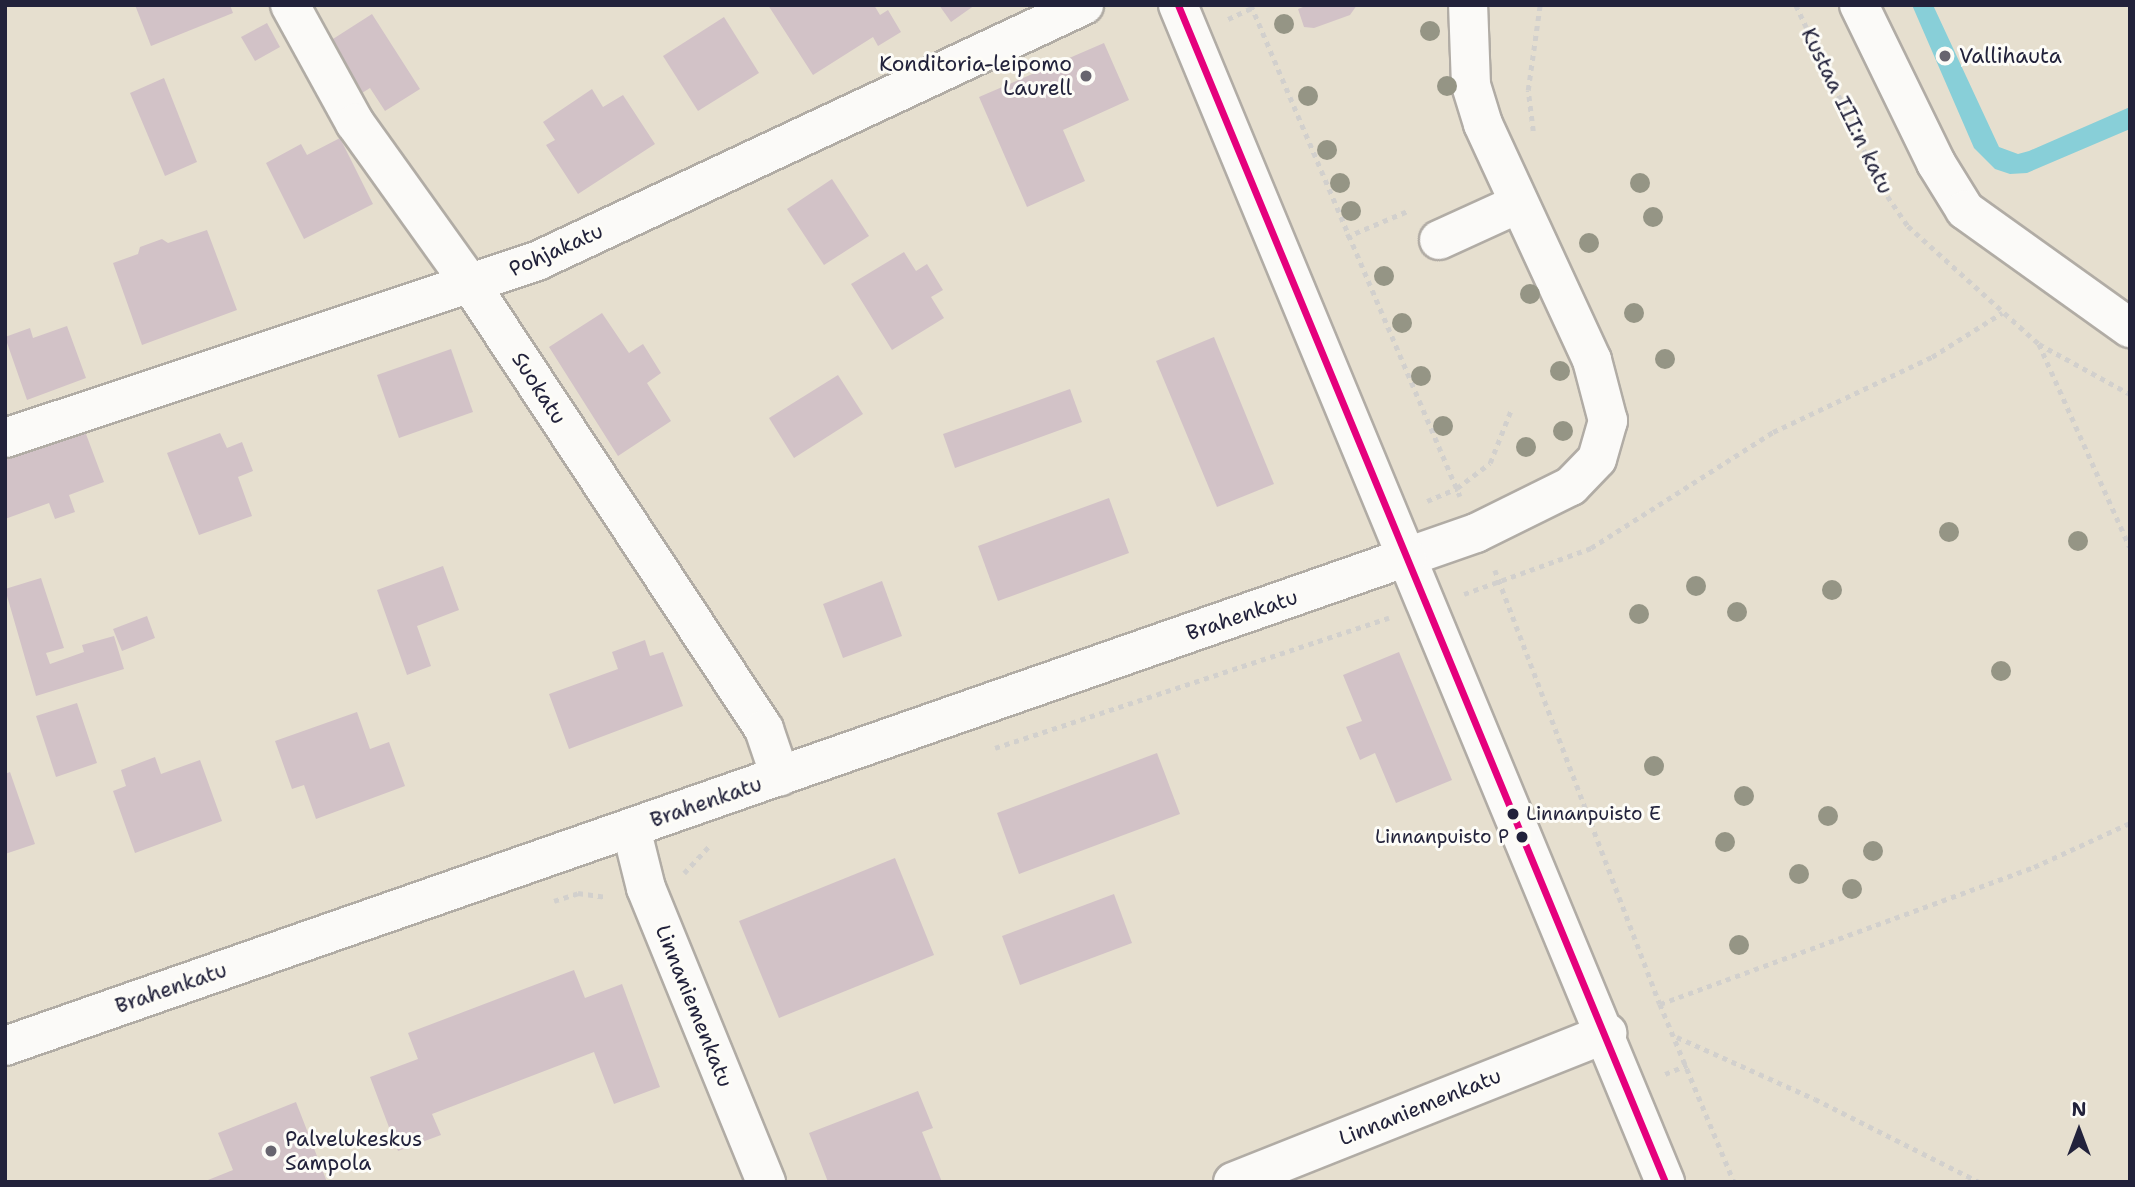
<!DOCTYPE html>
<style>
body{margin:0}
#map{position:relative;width:2135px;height:1187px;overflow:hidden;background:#e6dfcf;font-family:"Shantell Sans",sans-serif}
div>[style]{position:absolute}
.water>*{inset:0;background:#88cfd8}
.building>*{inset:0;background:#d2c2c7}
.path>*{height:4.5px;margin-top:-2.25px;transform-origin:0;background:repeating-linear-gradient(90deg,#d2d0cd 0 5px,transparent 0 10px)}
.roads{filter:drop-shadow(2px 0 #b1aca5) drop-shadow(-2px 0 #b1aca5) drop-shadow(0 2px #b1aca5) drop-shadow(0 -2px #b1aca5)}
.minor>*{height:38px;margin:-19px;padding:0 19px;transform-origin:19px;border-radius:19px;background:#fbfaf8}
.major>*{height:38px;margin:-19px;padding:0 19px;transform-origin:19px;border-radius:19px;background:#fbfaf8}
.bus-1>*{height:7px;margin:-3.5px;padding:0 3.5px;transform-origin:3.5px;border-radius:3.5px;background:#e5007d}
.trees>*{width:20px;height:20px;margin:-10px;border-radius:50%;background:#959585}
.dots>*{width:19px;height:19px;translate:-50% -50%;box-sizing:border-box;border:4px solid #fdfcf7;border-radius:50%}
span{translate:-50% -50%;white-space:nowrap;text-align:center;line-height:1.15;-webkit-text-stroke:6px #fdfcf7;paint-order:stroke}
.bus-label{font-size:19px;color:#22223b}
.left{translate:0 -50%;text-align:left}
.right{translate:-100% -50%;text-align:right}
.poi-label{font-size:21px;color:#22223b}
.street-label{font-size:21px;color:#22223b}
.frame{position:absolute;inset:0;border:7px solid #22223b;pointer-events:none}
.north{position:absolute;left:2044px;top:1096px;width:70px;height:70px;-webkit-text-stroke:5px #fdfcf7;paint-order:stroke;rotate:0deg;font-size:19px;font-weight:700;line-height:28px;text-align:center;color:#22223b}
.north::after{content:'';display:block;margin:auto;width:24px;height:32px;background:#22223b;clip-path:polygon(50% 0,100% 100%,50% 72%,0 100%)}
</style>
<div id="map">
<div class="water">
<i style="clip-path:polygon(1912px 5px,1933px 5px,1999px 147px,2018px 154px,2029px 151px,2130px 107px,2130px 129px,2027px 173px,2010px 174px,1995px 169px,1974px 148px)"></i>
</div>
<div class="building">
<i style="clip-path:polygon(135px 5px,230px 5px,233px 13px,151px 46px)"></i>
<i style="clip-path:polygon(768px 5px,874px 5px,880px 15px,888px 10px,901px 32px,878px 46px,873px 37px,813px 75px)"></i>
<i style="clip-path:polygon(939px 5px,975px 5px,951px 22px)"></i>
<i style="clip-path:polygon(1308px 5px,1357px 5px,1350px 15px,1314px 28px,1304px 27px,1298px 9px)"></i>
<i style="clip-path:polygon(372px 14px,420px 89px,385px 111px,370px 88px,354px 98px,322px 46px)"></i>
<i style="clip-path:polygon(724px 17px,759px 73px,698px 111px,663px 56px)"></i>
<i style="clip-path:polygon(267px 23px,280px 47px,255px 61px,241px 37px)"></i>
<i style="clip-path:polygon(1104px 43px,1129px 100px,1063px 130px,1085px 181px,1027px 207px,979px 97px)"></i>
<i style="clip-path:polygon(164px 78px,197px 162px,165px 176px,130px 93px)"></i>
<i style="clip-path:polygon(592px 89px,603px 107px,623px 95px,655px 144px,578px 194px,546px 145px,555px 140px,543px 122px)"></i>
<i style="clip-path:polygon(340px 138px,373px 204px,304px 239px,266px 163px,301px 144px,307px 155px)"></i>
<i style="clip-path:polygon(832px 179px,869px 236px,824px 265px,787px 209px)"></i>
<i style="clip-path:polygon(207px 230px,237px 310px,142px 345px,113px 263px,138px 254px,140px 247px,162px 239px,168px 243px)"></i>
<i style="clip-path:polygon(904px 252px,916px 271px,927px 264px,943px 290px,931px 297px,944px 318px,892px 350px,851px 284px)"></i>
<i style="clip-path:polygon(602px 313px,629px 353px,643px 344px,661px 373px,647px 383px,671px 421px,618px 456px,549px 347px)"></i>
<i style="clip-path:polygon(67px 326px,86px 378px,27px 400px,5px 337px,30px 328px,33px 338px)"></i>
<i style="clip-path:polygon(1214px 337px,1274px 484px,1217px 507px,1156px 361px)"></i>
<i style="clip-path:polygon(451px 349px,473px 412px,399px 438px,377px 375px)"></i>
<i style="clip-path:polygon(838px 375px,863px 414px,794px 458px,769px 418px)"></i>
<i style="clip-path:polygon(1070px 389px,1082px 422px,955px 468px,943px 434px)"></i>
<i style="clip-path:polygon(83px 426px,104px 482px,69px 495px,75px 512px,55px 519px,49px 503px,5px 519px,5px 456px)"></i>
<i style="clip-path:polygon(220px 433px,227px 448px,242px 442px,253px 471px,238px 477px,252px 516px,199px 535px,167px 453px)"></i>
<i style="clip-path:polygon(1109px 498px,1129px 553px,998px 601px,978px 546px)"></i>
<i style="clip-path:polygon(443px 566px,459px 610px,417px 626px,431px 666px,407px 675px,377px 590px)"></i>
<i style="clip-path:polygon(41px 578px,64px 648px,46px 653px,50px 664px,84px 652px,82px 645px,114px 636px,124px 669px,36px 696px,5px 589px)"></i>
<i style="clip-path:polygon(882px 581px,902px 636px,843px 658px,823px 604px)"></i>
<i style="clip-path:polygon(147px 616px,155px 638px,122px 651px,113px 629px)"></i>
<i style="clip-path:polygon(645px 640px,650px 656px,663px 652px,683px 706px,569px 749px,549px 694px,618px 669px,612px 652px)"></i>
<i style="clip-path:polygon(1399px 652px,1452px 780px,1396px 803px,1375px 753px,1360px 760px,1346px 727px,1362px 721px,1343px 675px)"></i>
<i style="clip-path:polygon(77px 703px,97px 763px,56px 777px,36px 716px)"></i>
<i style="clip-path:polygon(357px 712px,370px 749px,389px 742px,405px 786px,316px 819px,304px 785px,292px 789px,275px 741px)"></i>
<i style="clip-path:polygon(1157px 753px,1180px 814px,1019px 874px,997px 813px)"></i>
<i style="clip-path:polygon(155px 757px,161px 774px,200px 760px,222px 821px,135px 853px,113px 791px,126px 786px,121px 770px)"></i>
<i style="clip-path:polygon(10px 772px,35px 844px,5px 854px,5px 774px)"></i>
<i style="clip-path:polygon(895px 858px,934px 955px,779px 1018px,739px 921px)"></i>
<i style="clip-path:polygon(1114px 894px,1132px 943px,1020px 985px,1002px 936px)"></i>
<i style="clip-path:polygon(574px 970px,585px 998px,622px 984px,660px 1087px,614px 1104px,594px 1052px,432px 1114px,441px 1135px,398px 1151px,370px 1077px,418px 1059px,408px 1033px)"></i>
<i style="clip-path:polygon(918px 1091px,933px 1128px,922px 1132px,942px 1182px,828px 1182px,809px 1133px)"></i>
<i style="clip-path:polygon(296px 1102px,327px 1182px,203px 1182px,233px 1170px,218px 1133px)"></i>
</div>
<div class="path">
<i style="left:1251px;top:5px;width:534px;rotate:66.94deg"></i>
<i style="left:1796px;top:5px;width:202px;rotate:64.8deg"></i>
<i style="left:1882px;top:188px;width:46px;rotate:55.6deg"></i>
<i style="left:1908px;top:226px;width:176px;rotate:42deg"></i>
<i style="left:2039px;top:344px;width:104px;rotate:28.8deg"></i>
<i style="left:1228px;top:19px;width:26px;rotate:-25deg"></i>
<i style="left:1533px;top:131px;width:41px;rotate:-97deg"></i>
<i style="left:1528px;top:90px;width:86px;rotate:-82deg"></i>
<i style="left:1346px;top:237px;width:69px;rotate:-22.9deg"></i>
<i style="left:2039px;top:344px;width:222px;rotate:65.9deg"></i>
<i style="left:1427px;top:501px;width:33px;rotate:-23deg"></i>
<i style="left:1457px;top:488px;width:41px;rotate:-37.1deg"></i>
<i style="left:1490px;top:463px;width:57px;rotate:-68.4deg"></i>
<i style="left:1495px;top:570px;width:464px;rotate:69.2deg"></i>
<i style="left:1660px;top:1004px;width:193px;rotate:67.4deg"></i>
<i style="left:1464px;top:594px;width:135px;rotate:-19.9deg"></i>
<i style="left:1591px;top:548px;width:216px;rotate:-32.5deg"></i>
<i style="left:1773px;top:432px;width:176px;rotate:-25.3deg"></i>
<i style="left:1932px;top:357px;width:83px;rotate:-32.2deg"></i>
<i style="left:995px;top:748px;width:415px;rotate:-18.3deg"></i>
<i style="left:684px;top:873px;width:37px;rotate:-47deg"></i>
<i style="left:554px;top:901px;width:25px;rotate:-18deg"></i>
<i style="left:578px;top:893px;width:29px;rotate:8deg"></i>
<i style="left:1660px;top:1004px;width:398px;rotate:-20.1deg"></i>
<i style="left:2034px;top:867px;width:106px;rotate:-24.6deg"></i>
<i style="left:1677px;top:1037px;width:151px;rotate:24.2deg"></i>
<i style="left:1815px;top:1099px;width:184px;rotate:26.8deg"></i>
<i style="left:1665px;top:1074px;width:24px;rotate:-22deg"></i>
</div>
<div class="roads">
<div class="minor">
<i style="left:290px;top:5px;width:135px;rotate:61.2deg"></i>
<i style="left:355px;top:123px;width:199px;rotate:54.4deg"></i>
<i style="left:471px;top:285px;width:532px;rotate:56.58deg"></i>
<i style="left:764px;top:729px;width:50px;rotate:71.2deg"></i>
<i style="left:1859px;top:5px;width:176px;rotate:64deg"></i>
<i style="left:1936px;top:163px;width:55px;rotate:58.3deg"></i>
<i style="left:1965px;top:210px;width:203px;rotate:35.6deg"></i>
<i style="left:1439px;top:240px;width:87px;rotate:-24.5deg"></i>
<i style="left:5px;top:438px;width:561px;rotate:-18.4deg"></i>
<i style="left:537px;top:261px;width:604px;rotate:-25.08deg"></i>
<i style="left:1407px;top:557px;width:73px;rotate:-19.2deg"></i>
<i style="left:1476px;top:533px;width:106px;rotate:-26.3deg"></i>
<i style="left:1571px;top:486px;width:37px;rotate:-46deg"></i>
<i style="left:1597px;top:459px;width:40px;rotate:-74deg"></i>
<i style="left:1608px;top:421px;width:63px;rotate:-104.7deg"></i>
<i style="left:1592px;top:360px;width:260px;rotate:-114.8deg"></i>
<i style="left:1483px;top:124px;width:41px;rotate:-107.1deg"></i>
<i style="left:1471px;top:85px;width:80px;rotate:-92.1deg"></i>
<i style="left:631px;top:828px;width:62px;rotate:76deg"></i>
<i style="left:646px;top:888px;width:318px;rotate:67.8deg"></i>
<i style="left:1233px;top:1182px;width:403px;rotate:-21.7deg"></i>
</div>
<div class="major">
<i style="left:1178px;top:5px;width:1274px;rotate:67.52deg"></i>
<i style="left:5px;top:1046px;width:1485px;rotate:-19.23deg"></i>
</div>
</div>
<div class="bus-1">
<i style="left:1178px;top:5px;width:1274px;rotate:67.52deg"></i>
</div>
<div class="trees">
<i style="left:1284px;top:24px"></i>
<i style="left:1430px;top:31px"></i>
<i style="left:1447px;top:86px"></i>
<i style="left:1308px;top:96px"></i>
<i style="left:1327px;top:150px"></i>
<i style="left:1340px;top:183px"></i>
<i style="left:1640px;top:183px"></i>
<i style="left:1351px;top:211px"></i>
<i style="left:1653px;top:217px"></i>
<i style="left:1589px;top:243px"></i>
<i style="left:1384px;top:276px"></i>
<i style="left:1530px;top:294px"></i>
<i style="left:1634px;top:313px"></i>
<i style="left:1402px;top:323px"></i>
<i style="left:1665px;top:359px"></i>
<i style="left:1560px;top:371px"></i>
<i style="left:1421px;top:376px"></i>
<i style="left:1443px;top:426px"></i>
<i style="left:1563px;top:431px"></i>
<i style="left:1526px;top:447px"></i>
<i style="left:1949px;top:532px"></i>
<i style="left:2078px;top:541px"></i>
<i style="left:1696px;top:586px"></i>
<i style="left:1832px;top:590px"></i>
<i style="left:1737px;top:612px"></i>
<i style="left:1639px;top:614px"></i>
<i style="left:2001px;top:671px"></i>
<i style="left:1654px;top:766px"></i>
<i style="left:1744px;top:796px"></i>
<i style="left:1828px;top:816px"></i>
<i style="left:1725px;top:842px"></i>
<i style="left:1873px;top:851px"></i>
<i style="left:1799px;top:874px"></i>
<i style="left:1852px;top:889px"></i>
<i style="left:1739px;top:945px"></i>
</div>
<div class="dots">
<i style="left:1945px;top:56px;background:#67646f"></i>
<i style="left:1086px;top:76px;background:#67646f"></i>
<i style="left:1513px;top:814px;background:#22223b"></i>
<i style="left:1522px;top:837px;background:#22223b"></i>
<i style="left:271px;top:1151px;background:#67646f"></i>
</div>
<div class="bus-label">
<span class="left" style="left:1526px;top:814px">Linnanpuisto E</span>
<span class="right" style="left:1509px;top:837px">Linnanpuisto P</span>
</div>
<div class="poi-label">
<span class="left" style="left:1959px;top:56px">Vallihauta</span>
<span class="right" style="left:1072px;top:76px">Konditoria-leipomo<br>Laurell</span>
<span class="left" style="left:285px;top:1151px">Palvelukeskus<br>Sampola</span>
</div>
<div class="street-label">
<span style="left:1847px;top:111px;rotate:64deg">Kustaa III:n katu</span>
<span style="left:556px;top:250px;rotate:-24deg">Pohjakatu</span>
<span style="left:539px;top:388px;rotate:57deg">Suokatu</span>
<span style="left:1242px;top:615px;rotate:-19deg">Brahenkatu</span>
<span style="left:706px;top:802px;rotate:-19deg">Brahenkatu</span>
<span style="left:171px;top:988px;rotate:-19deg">Brahenkatu</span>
<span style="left:694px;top:1006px;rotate:68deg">Linnaniemenkatu</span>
<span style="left:1420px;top:1107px;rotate:-22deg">Linnaniemenkatu</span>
</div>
<div class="frame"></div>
<div class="north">N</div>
</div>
